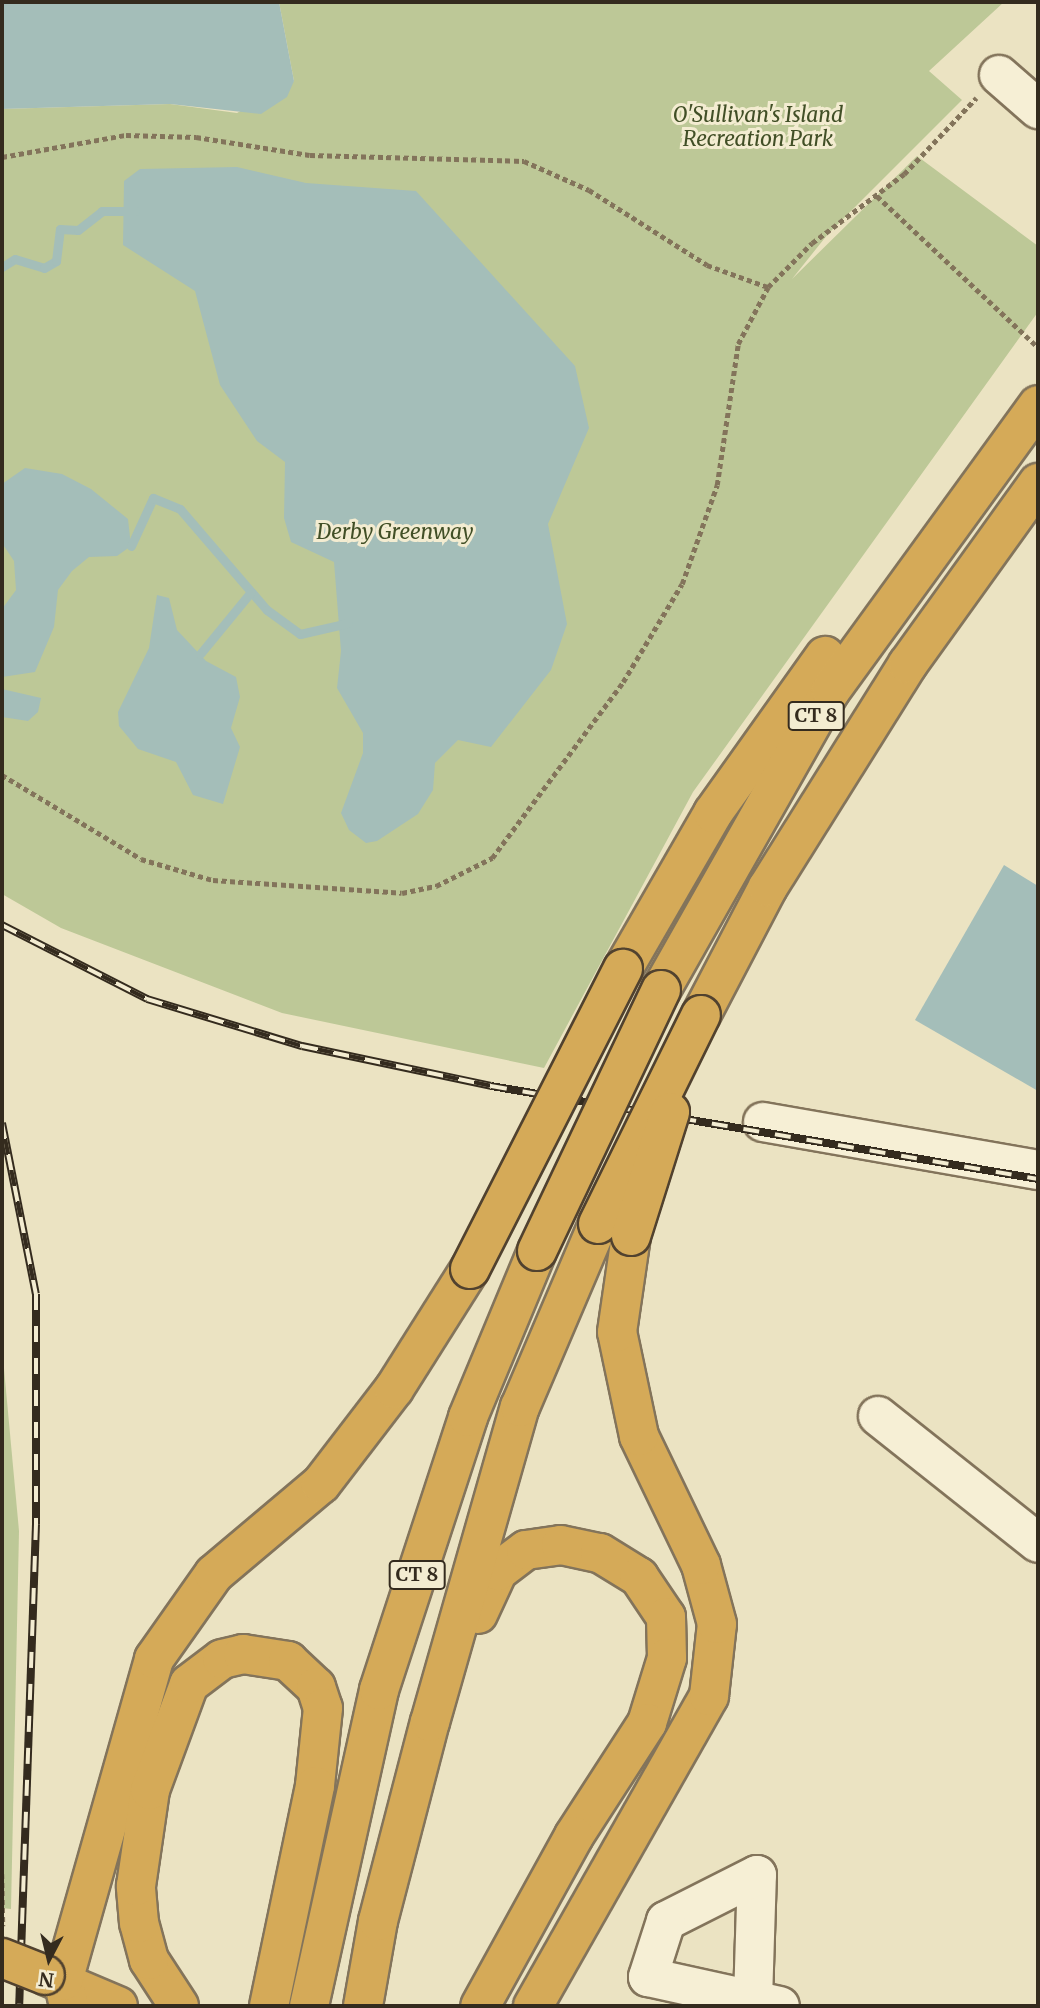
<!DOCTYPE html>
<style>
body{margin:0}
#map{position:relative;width:1040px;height:2008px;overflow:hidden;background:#ebe3c2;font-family:Merriweather,serif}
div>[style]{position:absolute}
.green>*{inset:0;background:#bdc897}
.water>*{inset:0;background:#a4beb9}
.stream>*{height:9px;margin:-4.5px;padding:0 4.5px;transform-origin:4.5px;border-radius:4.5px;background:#a4beb9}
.path>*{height:4.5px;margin-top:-2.25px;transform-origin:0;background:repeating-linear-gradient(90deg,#83745b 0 5px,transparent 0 8.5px)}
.roads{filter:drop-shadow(2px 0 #83745b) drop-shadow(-2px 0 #83745b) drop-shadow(0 2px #83745b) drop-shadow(0 -2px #83745b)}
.minor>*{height:38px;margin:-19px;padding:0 19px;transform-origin:19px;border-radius:19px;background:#f6efd5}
.highway>*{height:38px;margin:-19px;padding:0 19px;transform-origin:19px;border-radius:19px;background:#d5aa58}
.rail>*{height:8px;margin-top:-4px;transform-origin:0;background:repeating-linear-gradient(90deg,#f3ecd1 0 16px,#342b1e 0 32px);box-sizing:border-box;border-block:2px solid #342b1e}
.bridges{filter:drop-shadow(2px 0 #51422f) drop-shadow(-2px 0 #51422f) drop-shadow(0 2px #51422f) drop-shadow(0 -2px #51422f)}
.highway-bridge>*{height:38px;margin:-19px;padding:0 19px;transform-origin:19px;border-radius:19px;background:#d5aa58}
span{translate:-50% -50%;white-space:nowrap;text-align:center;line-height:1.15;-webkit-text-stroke:6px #f3ecd1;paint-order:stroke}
.shield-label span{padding:2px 5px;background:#f3ecd1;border:2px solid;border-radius:5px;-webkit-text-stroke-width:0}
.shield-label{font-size:19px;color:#342b1e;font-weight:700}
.park-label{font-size:21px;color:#414f26;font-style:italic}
.frame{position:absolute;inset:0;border:4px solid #342b1e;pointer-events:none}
.north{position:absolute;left:14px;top:1924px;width:70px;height:70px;-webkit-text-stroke:5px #f3ecd1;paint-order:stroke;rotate:187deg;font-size:19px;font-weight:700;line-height:28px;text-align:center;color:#342b1e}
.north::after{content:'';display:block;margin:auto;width:24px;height:32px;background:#342b1e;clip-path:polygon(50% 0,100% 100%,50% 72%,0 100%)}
</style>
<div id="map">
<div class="green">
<i style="clip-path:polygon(279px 2px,1004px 2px,929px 71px,962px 100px,828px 234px,792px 279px,917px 156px,1038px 246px,1038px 312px,693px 792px,544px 1068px,282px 1013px,61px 928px,2px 894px,2px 109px,170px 104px,237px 113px,294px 81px)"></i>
<i style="clip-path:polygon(2px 1347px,19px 1531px,11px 1909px,2px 1908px)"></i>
</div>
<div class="water">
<i style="clip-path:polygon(2px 2px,279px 2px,294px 81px,287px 97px,261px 114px,170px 104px,2px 109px)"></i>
<i style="clip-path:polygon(237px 167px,306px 183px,416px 191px,575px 366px,589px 428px,548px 524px,567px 624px,551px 670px,491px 747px,458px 740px,435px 763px,433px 790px,418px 814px,377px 841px,366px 843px,349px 830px,341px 813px,363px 753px,363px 733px,337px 688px,341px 651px,334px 562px,291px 542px,284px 518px,285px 462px,257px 441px,220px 385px,195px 291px,123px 245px,124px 181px,140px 169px)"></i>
<i style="clip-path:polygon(25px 468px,62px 474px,91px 489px,128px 519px,131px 546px,117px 556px,89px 557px,72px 571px,58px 590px,54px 627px,35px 672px,2px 677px,2px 609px,16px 590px,14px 561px,2px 543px,2px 484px)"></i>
<i style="clip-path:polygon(157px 595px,169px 598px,177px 630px,206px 661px,236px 677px,240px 697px,231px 728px,240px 747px,223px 804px,193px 795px,176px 762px,138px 749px,119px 726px,118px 712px,149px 648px)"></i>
<i style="clip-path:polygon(2px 689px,41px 698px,38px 712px,28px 721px,2px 717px)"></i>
<i style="clip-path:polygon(1004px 865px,1038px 886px,1038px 1091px,915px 1020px)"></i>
</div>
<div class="stream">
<i style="left:2px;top:267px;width:15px;rotate:-32deg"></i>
<i style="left:15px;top:259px;width:30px;rotate:17deg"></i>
<i style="left:44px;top:268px;width:14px;rotate:-30deg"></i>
<i style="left:56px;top:261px;width:32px;rotate:-83deg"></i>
<i style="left:60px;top:229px;width:18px;rotate:3deg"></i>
<i style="left:78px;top:230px;width:31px;rotate:-38deg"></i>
<i style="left:102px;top:211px;width:33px"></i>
<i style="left:131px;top:546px;width:53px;rotate:-65.4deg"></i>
<i style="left:153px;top:498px;width:29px;rotate:22deg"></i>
<i style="left:180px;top:509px;width:133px;rotate:49.3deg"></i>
<i style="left:267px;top:610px;width:41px;rotate:36deg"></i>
<i style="left:300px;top:634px;width:49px;rotate:-12.9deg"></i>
<i style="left:200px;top:654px;width:80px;rotate:-50.6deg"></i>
</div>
<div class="path">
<i style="left:2px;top:157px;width:126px;rotate:-10.1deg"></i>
<i style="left:126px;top:135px;width:70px;rotate:1.6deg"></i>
<i style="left:196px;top:137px;width:115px;rotate:9deg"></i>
<i style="left:310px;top:155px;width:214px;rotate:1.6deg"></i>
<i style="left:524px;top:161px;width:71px;rotate:24deg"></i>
<i style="left:589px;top:190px;width:140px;rotate:32.4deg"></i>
<i style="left:707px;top:265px;width:65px;rotate:19.8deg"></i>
<i style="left:877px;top:196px;width:221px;rotate:43.2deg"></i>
<i style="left:2px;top:775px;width:162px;rotate:31.1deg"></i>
<i style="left:141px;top:859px;width:75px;rotate:16.3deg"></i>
<i style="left:213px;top:880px;width:189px;rotate:3.9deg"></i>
<i style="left:402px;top:893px;width:35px;rotate:-12deg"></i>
<i style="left:436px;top:886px;width:63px;rotate:-26.6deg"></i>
<i style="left:492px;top:858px;width:219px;rotate:-53.3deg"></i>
<i style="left:623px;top:682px;width:114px;rotate:-59deg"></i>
<i style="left:682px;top:584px;width:105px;rotate:-70.5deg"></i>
<i style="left:717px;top:485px;width:143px;rotate:-81.5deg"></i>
<i style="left:738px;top:344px;width:64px;rotate:-62.2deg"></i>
<i style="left:768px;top:287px;width:62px;rotate:-45deg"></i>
<i style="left:812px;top:243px;width:115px;rotate:-36.9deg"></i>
<i style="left:904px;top:174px;width:105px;rotate:-46.5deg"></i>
<i style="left:2px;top:1874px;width:52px;rotate:88.9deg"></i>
</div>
<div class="roads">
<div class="minor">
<i style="left:999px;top:75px;width:52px;rotate:41.1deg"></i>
<i style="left:763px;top:1122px;width:279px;rotate:9.9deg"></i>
<i style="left:878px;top:1416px;width:204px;rotate:38.4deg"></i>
<i style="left:753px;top:2000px;width:125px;rotate:-88.2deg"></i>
<i style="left:757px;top:1875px;width:102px;rotate:153.2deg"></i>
<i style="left:666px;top:1921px;width:59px;rotate:107.8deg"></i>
<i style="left:648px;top:1977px;width:135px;rotate:12.4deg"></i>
</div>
<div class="highway">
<i style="left:623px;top:969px;width:180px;rotate:-60deg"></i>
<i style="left:713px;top:813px;width:193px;rotate:-54.5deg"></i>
<i style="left:661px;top:990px;width:345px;rotate:-60.5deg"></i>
<i style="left:831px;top:690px;width:352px;rotate:-54deg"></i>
<i style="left:701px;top:1015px;width:144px;rotate:-62.4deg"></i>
<i style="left:768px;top:887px;width:263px;rotate:-57.9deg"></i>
<i style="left:908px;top:664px;width:223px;rotate:-54.3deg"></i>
<i style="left:478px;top:1614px;width:47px;rotate:-65.1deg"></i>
<i style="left:498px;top:1571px;width:35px;rotate:-37deg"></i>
<i style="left:526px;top:1550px;width:35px;rotate:-8deg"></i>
<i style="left:561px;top:1545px;width:40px;rotate:12deg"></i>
<i style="left:600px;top:1553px;width:46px;rotate:31.6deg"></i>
<i style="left:639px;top:1577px;width:48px;rotate:56deg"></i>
<i style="left:666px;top:1617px;width:41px;rotate:88.6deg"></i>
<i style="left:667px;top:1658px;width:68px;rotate:107.1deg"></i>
<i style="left:647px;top:1723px;width:135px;rotate:122.9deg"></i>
<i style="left:574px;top:1836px;width:194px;rotate:118.9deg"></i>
<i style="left:47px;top:1976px;width:77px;rotate:22.9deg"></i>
<i style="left:69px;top:2006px;width:26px;rotate:-103deg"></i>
<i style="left:63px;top:1981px;width:335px;rotate:-74.2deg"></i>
<i style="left:154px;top:1659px;width:104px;rotate:-54.8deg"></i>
<i style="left:214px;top:1574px;width:140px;rotate:-40.1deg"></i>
<i style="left:321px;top:1484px;width:120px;rotate:-52.5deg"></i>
<i style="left:394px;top:1389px;width:142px;rotate:-57.7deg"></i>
<i style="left:179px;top:2006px;width:55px;rotate:-123.1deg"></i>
<i style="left:149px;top:1960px;width:38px;rotate:-105deg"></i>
<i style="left:139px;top:1923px;width:37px;rotate:-95deg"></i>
<i style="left:136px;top:1886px;width:97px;rotate:-81.7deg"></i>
<i style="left:150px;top:1790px;width:113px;rotate:-69.8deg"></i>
<i style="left:189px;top:1684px;width:41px;rotate:-37.1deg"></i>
<i style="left:222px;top:1659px;width:22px;rotate:-13deg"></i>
<i style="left:243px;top:1654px;width:46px;rotate:8.8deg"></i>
<i style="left:288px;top:1661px;width:38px;rotate:43deg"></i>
<i style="left:316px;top:1687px;width:22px;rotate:72deg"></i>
<i style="left:323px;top:1708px;width:78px;rotate:95.9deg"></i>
<i style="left:315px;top:1786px;width:225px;rotate:101.8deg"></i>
<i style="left:309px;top:2006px;width:324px;rotate:-77.5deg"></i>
<i style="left:379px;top:1690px;width:287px;rotate:-71.9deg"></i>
<i style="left:468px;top:1417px;width:180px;rotate:-67.4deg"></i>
<i style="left:363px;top:2006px;width:86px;rotate:-80deg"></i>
<i style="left:378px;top:1921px;width:206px;rotate:-75.4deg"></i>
<i style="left:430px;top:1722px;width:328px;rotate:-74.1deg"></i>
<i style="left:520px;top:1407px;width:199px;rotate:-66.9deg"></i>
<i style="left:533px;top:2006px;width:356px;rotate:-60.4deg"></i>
<i style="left:709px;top:1696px;width:72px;rotate:-83.7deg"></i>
<i style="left:717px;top:1624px;width:61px;rotate:-105.2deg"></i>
<i style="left:701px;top:1565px;width:143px;rotate:-115.7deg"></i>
<i style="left:639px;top:1436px;width:106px;rotate:-101.9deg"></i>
<i style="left:617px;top:1332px;width:97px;rotate:-81.7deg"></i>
</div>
</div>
<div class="rail">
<i style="left:2px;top:925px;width:163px;rotate:27deg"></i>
<i style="left:147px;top:999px;width:162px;rotate:16.9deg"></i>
<i style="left:302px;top:1046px;width:193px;rotate:11.9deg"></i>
<i style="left:491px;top:1086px;width:555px;rotate:9.65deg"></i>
<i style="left:2px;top:1123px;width:174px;rotate:78.8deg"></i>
<i style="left:36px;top:1294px;width:230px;rotate:90deg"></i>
<i style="left:36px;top:1524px;width:482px;rotate:92deg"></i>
</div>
<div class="bridges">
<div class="highway-bridge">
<i style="left:598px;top:1224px;width:233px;rotate:-63.8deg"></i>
<i style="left:631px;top:1236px;width:130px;rotate:-72.5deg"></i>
<i style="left:537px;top:1251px;width:289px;rotate:-64.6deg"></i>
<i style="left:470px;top:1269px;width:337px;rotate:-63deg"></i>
<i style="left:2px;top:1958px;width:46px;rotate:21.6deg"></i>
</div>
</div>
<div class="shield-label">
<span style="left:816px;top:716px">CT 8</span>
<span style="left:417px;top:1575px">CT 8</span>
</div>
<div class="park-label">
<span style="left:758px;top:127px">O'Sullivan's Island<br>Recreation Park</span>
<span style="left:395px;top:532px">Derby Greenway</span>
</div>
<div class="frame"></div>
<div class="north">N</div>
</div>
